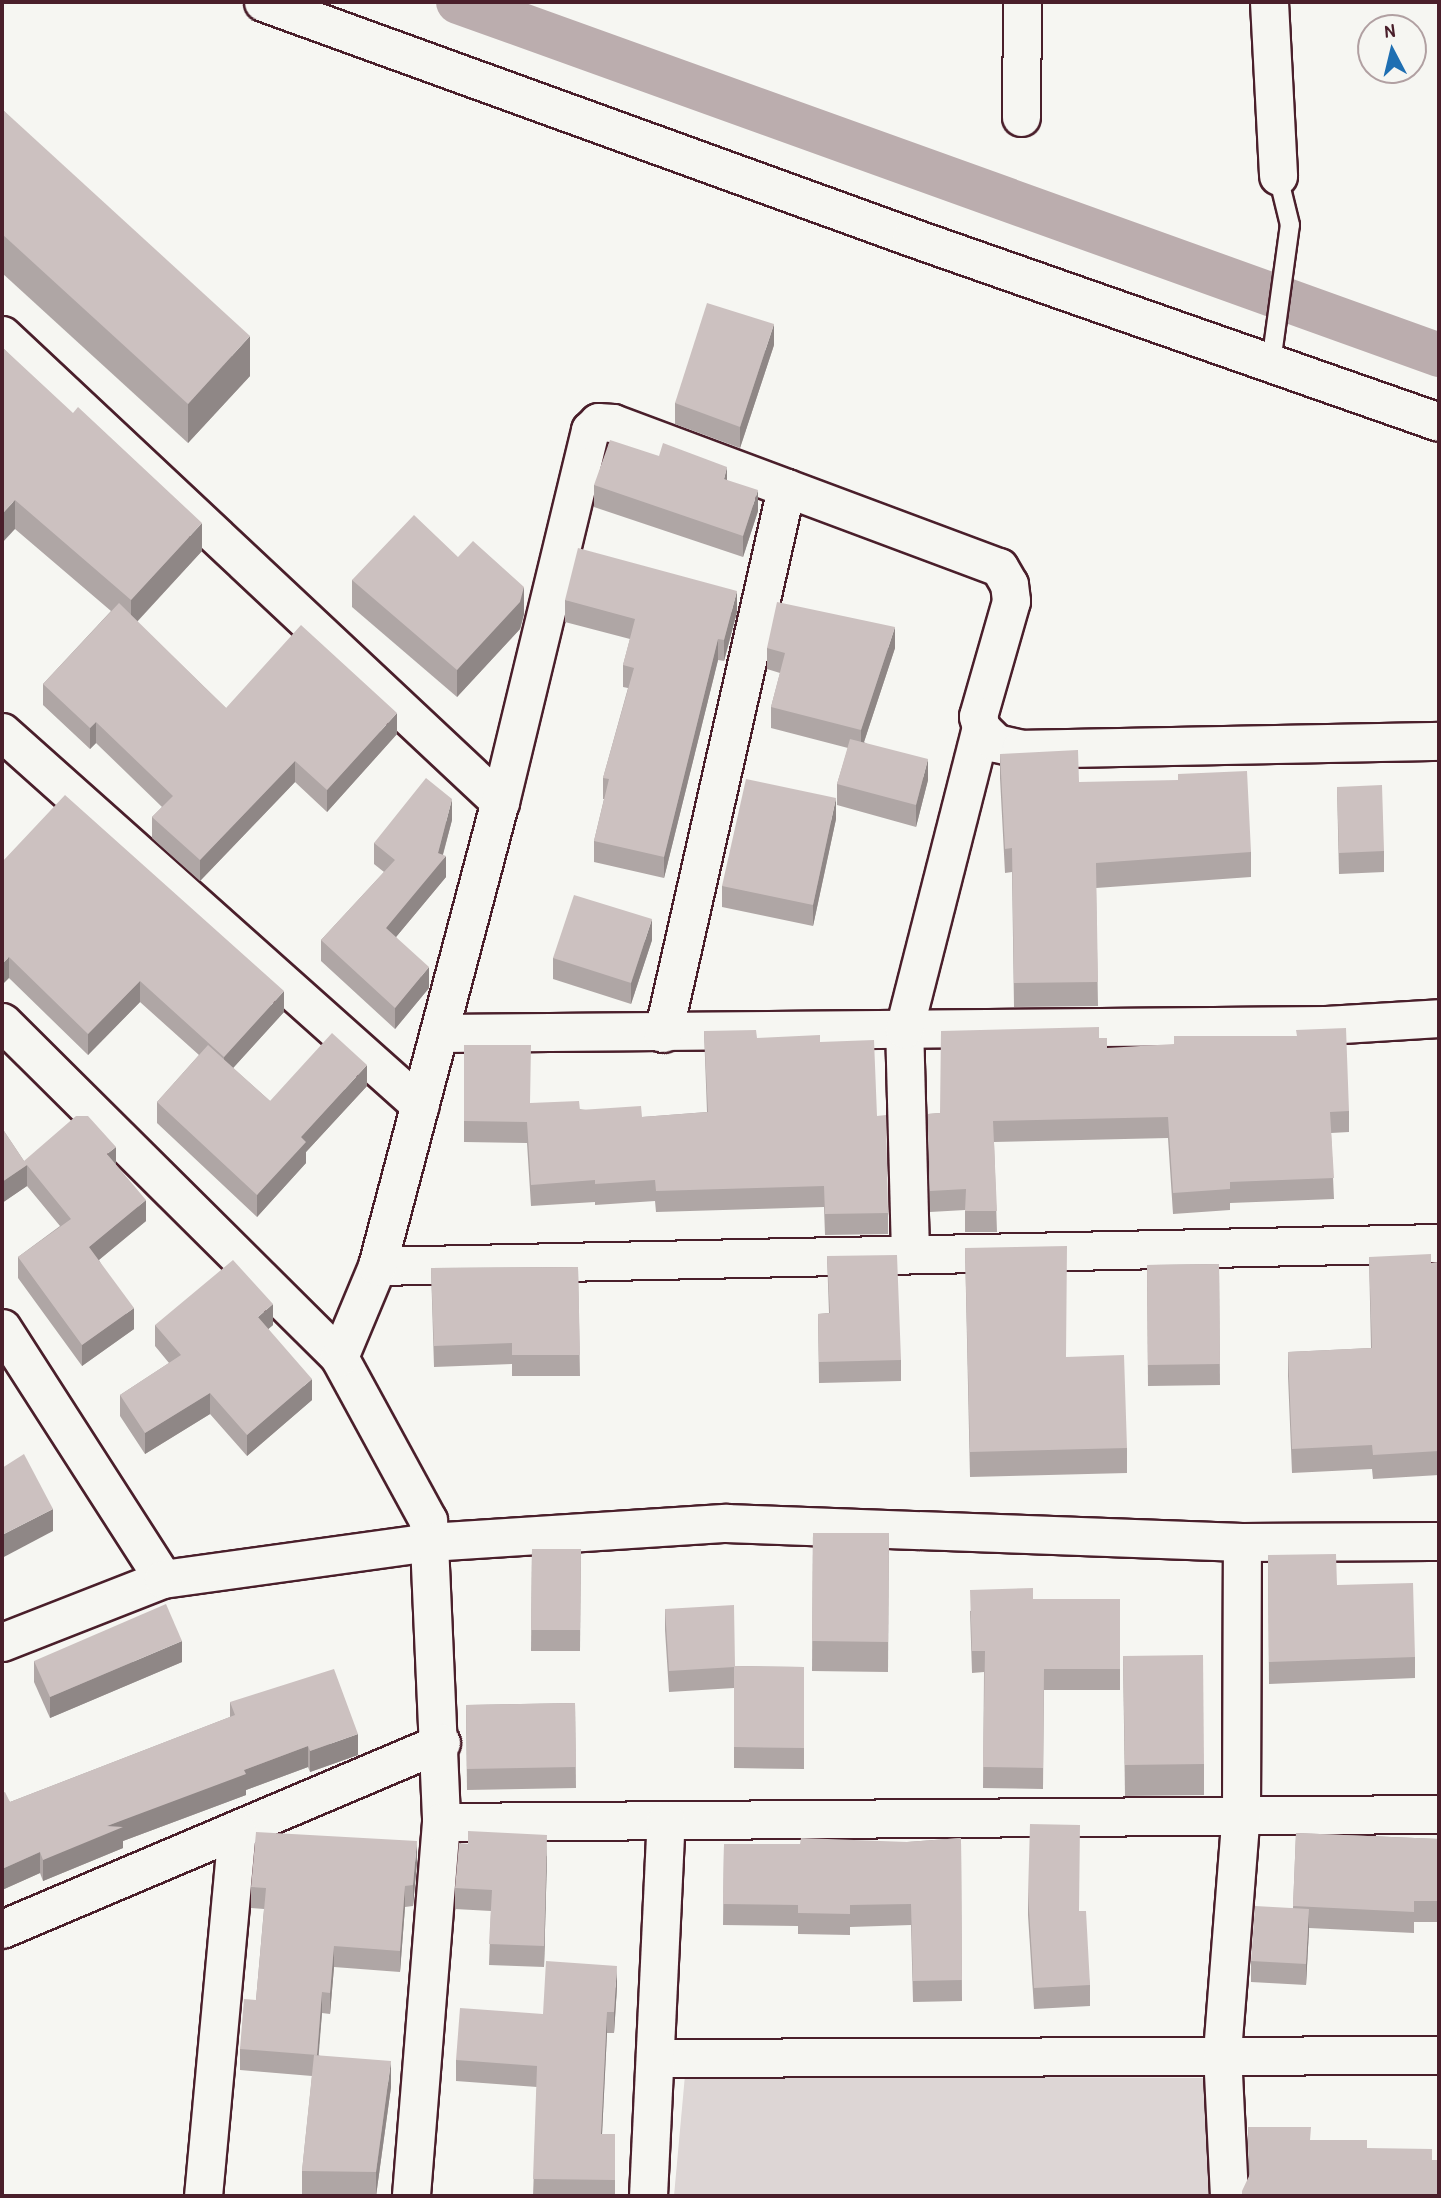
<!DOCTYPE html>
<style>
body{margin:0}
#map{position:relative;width:1441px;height:2198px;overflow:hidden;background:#f6f6f2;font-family:"Patrick Hand",sans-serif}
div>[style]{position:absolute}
.green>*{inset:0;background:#ddd6d5}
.canal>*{height:44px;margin:-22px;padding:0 22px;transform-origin:22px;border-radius:22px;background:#bbadae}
.roads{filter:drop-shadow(2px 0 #4a1f2b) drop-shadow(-2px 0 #4a1f2b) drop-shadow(0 2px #4a1f2b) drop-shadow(0 -2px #4a1f2b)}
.service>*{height:18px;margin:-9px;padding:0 9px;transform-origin:9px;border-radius:9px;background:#f6f6f2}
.minor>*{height:37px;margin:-18.5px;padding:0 18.5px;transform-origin:18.5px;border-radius:18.5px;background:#f6f6f2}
.wall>*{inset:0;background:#afa6a5}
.shaded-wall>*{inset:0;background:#8f8786}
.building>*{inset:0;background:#ccc1c0}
span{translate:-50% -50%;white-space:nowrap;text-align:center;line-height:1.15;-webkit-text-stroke:6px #f6f6f2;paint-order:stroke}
.frame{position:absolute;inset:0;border:4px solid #4a1f2b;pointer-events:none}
.north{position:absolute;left:1357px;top:14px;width:70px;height:70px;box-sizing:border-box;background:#f6f6f2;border:2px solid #b1a0a2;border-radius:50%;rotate:353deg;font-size:19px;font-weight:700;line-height:28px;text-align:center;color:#4a1f2b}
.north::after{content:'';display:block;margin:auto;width:24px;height:32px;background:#1f6fb2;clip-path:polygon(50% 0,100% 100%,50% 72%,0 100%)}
</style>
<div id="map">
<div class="green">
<i style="clip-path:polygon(685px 2075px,1203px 2078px,1209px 2196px,674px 2196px)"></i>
</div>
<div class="canal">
<i style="left:458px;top:2px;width:1043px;rotate:19.79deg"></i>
</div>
<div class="roads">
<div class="service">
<i style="left:1271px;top:363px;width:139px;rotate:-82.2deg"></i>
<i style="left:1290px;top:225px;width:50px;rotate:-103.8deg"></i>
</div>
<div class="minor">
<i style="left:263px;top:2px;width:689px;rotate:19.93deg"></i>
<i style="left:911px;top:237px;width:559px;rotate:19.31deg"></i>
<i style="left:1269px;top:2px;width:174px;rotate:87deg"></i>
<i style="left:1021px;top:117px;width:115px;rotate:-89.5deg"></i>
<i style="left:2px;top:335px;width:683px;rotate:43.16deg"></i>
<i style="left:2px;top:732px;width:560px;rotate:41.74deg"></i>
<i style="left:2px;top:1022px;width:475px;rotate:44.8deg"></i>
<i style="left:339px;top:1357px;width:186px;rotate:61.4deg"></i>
<i style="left:428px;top:1520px;width:302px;rotate:87.5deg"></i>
<i style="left:441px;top:1822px;width:375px;rotate:94.6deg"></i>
<i style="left:440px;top:1033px;width:886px;rotate:-0.52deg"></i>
<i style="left:1326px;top:1025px;width:113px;rotate:-3.5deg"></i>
<i style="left:663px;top:1033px;width:559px;rotate:-77.28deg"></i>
<i style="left:910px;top:1253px;width:224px;rotate:-91.5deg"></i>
<i style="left:904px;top:1029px;width:311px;rotate:-75.7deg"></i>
<i style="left:377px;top:1266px;width:1062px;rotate:-1.24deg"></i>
<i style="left:2px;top:1328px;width:298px;rotate:57.3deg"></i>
<i style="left:339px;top:1357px;width:99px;rotate:-67.3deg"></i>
<i style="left:377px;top:1266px;width:480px;rotate:-75.2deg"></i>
<i style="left:500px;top:802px;width:383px;rotate:-76.4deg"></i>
<i style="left:590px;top:430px;width:11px;rotate:-45deg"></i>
<i style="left:598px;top:422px;width:15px;rotate:4deg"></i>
<i style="left:613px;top:423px;width:412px;rotate:20.5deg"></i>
<i style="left:999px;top:567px;width:20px;rotate:60deg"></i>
<i style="left:1009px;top:584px;width:17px;rotate:83deg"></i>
<i style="left:1011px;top:601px;width:120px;rotate:106deg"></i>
<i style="left:978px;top:716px;width:12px;rotate:76deg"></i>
<i style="left:981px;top:728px;width:21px;rotate:45deg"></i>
<i style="left:996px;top:743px;width:26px;rotate:13deg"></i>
<i style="left:1021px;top:749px;width:418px;rotate:-1.1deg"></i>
<i style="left:2px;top:1642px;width:173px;rotate:-21.4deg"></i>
<i style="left:163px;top:1579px;width:269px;rotate:-7.9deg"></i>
<i style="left:429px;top:1542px;width:298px;rotate:-3.7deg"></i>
<i style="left:726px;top:1523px;width:516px;rotate:2.11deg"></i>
<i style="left:1242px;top:1542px;width:197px;rotate:-0.3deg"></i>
<i style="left:441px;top:1822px;width:998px;rotate:-0.46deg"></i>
<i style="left:2px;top:1929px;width:477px;rotate:-23deg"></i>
<i style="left:655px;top:2058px;width:784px;rotate:-0.22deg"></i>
<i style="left:203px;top:2196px;width:367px;rotate:-84.7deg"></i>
<i style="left:648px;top:2196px;width:376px;rotate:-87.3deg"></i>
<i style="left:1229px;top:2196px;width:144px;rotate:-92.8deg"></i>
<i style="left:1222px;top:2052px;width:240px;rotate:-85.5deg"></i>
<i style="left:1241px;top:1813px;width:271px;rotate:-89.8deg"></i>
</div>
</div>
<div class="wall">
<i style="clip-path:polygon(2px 109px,250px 376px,188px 443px,2px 273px)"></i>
<i style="clip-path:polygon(774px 345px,740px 448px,675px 424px,675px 403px)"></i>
<i style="clip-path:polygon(2px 347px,202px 551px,137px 622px,226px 708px,397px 734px,327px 812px,295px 782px,200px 881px,152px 838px,152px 817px,162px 807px,96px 743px,90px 749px,43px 705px,43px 684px,111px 611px,15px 529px)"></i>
<i style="clip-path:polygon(727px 480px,758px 511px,743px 557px,594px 507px,594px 485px)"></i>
<i style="clip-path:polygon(458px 557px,524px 614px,520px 629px,457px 697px,352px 607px,352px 580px)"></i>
<i style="clip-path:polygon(565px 600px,737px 612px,724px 661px,718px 660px,664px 878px,594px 862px,594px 841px,604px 799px,603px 799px,603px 778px,628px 688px,623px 687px,623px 665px,630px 639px,565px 622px)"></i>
<i style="clip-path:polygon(767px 648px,895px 648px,864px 742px,928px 780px,916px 827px,837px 805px,837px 784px,848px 748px,771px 728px,771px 707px,780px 673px,767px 669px)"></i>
<i style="clip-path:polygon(1000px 754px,1079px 782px,1251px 852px,1251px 877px,1096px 888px,1098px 1006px,1014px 1007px,1012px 872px,1005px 873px,1000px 778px)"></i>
<i style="clip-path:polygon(1337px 787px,1384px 851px,1384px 872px,1339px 874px)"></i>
<i style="clip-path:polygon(836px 819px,813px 926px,722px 907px,722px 886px)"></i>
<i style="clip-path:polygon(452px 820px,443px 855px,446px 877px,396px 937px,429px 988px,395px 1029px,321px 961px,321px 940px,384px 872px,374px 864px,374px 843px)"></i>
<i style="clip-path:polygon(2px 862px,284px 1012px,233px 1068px,270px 1101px,367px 1086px,306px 1152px,306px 1163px,257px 1217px,157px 1123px,157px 1102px,199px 1055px,140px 1002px,88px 1055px,9px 978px)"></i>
<i style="clip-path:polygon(652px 940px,631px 1004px,553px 979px,553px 958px)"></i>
<i style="clip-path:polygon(704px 1031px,757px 1038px,820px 1042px,877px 1116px,888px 1213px,888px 1234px,825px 1235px,824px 1207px,656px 1212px,655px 1201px,595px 1205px,595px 1202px,531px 1206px,527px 1143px,464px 1142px,464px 1045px,530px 1103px,642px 1117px,707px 1112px)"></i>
<i style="clip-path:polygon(1099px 1038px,1107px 1048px,1349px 1111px,1349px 1132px,1331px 1133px,1334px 1199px,1230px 1203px,1230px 1210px,1173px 1214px,1168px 1138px,994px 1142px,997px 1232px,965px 1232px,965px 1210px,930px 1212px,928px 1114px,940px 1113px)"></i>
<i style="clip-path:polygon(2px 1128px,24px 1161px,116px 1165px,146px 1221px,99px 1260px,134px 1329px,82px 1366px,18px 1278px,18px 1257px,60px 1226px,27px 1186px,2px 1203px)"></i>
<i style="clip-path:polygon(965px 1248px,1066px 1357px,1127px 1448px,1127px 1473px,970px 1477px)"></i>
<i style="clip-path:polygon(827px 1256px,901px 1360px,901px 1381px,819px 1383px,818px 1314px,829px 1313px)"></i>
<i style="clip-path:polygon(1369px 1257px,1431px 1263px,1439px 1262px,1439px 1475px,1373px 1479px,1372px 1469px,1292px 1473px,1288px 1376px,1288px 1352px,1371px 1348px)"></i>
<i style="clip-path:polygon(1219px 1264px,1220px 1385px,1148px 1386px,1147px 1265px)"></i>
<i style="clip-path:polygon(578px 1267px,580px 1376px,512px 1376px,512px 1364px,434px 1367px,431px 1268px)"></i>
<i style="clip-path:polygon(155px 1325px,273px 1325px,268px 1329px,312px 1400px,247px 1456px,210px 1414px,145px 1454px,120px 1416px,120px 1395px,169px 1363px,155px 1346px)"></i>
<i style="clip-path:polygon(813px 1533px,889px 1533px,888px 1672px,812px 1671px)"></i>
<i style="clip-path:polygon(532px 1549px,581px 1549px,580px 1651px,531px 1651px)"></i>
<i style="clip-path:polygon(1268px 1555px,1337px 1585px,1415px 1657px,1415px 1678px,1269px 1684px)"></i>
<i style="clip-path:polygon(1033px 1599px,1120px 1599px,1120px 1690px,1044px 1690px,1043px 1789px,983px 1788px,984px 1672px,972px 1673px,970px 1611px)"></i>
<i style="clip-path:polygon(665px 1609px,735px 1666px,804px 1667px,804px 1769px,734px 1768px,734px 1688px,669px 1692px,665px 1630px)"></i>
<i style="clip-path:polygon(1123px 1656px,1204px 1764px,1204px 1795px,1125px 1796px)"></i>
<i style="clip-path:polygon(34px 1661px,182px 1662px,50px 1718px,34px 1682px)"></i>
<i style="clip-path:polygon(230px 1702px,358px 1755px,310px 1772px,308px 1767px,246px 1790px,246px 1795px,123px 1841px,123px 1848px,43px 1881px,40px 1873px,2px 1890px,2px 1793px,10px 1802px,230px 1717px)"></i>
<i style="clip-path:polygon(575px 1703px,576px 1788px,467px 1790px,466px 1705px)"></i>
<i style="clip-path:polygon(1296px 1833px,1439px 1839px,1439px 1922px,1414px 1922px,1414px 1933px,1309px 1928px,1306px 1985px,1251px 1982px,1251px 1961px,1293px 1908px)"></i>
<i style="clip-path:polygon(961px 1838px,962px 2001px,913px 2002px,911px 1925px,850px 1927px,850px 1935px,798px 1934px,798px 1926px,723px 1925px,724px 1844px,800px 1844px,907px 1842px)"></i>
<i style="clip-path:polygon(547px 1856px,544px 1967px,489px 1965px,491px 1911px,455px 1909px,455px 1888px)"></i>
<i style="clip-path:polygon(417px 1862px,413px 1906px,405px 1907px,400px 1972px,334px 1967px,330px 2014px,322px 2013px,318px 2055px,391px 2087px,376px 2196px,302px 2196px,302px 2171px,312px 2076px,240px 2070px,240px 2049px,256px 2000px,264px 1909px,251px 1908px,251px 1887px)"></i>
<i style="clip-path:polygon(1028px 1894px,1079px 1911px,1090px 1985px,1090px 2006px,1034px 2009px,1028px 1915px)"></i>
<i style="clip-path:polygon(617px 1987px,614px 2033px,607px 2033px,602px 2134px,615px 2134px,615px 2196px,533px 2196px,537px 2087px,456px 2081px,456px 2060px,543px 2014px)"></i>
<i style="clip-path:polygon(1248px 2127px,1311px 2127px,1249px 2176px)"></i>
</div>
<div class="shaded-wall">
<i style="clip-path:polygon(774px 324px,774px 345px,740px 448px,740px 427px)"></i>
<i style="clip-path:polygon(250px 336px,250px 376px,188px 443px,188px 404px)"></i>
<i style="clip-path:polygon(727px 467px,727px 488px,724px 479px)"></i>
<i style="clip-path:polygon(758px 490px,758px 511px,743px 557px,743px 536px)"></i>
<i style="clip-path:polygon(15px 500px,15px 529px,2px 543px,2px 514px)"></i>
<i style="clip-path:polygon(202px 523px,202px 551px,131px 628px,131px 600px)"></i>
<i style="clip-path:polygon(524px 587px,524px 614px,520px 629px,457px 697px,457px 670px)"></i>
<i style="clip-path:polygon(737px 591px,737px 612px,724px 661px,724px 640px)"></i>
<i style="clip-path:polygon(895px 627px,895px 648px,861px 751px,861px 730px)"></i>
<i style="clip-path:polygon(718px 639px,718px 660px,664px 878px,664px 857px)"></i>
<i style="clip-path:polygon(397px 713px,397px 734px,327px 812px,327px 790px)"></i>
<i style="clip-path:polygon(96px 722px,96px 743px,90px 749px,90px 728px)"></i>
<i style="clip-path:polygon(928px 759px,928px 780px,916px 827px,916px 805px)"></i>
<i style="clip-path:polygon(295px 761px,295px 782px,200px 881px,200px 860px)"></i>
<i style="clip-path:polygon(836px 798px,836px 819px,813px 926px,813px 905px)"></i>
<i style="clip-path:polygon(452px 799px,452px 820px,441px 861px,446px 856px,446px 877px,386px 949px,386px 928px,438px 853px)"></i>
<i style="clip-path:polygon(652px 919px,652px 940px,631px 1004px,631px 983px)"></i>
<i style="clip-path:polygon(9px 957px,9px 978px,2px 985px,2px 964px)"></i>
<i style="clip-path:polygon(429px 967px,429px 988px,395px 1029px,395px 1008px)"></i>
<i style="clip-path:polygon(140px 981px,140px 1002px,88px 1055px,88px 1034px)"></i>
<i style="clip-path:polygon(284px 991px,284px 1012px,224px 1078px,224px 1057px)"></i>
<i style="clip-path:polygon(367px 1065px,367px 1086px,306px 1152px,306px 1163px,257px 1217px,257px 1195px,301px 1137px)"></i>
<i style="clip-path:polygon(116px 1147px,116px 1168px,107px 1154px)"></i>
<i style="clip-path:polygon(27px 1165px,27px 1186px,2px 1203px,2px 1182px)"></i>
<i style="clip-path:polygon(146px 1200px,146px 1221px,89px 1268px,89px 1247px)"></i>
<i style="clip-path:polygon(273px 1304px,273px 1325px,258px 1338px,258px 1317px)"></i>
<i style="clip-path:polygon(134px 1308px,134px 1329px,82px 1366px,82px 1345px)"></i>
<i style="clip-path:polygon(312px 1379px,312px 1400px,247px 1456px,247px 1435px)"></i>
<i style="clip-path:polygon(210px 1393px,210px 1414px,145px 1454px,145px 1433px)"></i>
<i style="clip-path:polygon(53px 1509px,53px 1531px,2px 1558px,2px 1535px)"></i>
<i style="clip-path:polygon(182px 1641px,182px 1662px,50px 1718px,50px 1697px)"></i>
<i style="clip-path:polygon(358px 1734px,358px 1755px,310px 1772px,310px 1751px)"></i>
<i style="clip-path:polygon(308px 1746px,308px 1767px,246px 1790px,246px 1795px,123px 1841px,123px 1848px,43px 1881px,43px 1860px,107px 1826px,244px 1770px)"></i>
<i style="clip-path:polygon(547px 1835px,547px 1856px,544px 1967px,544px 1946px)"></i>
<i style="clip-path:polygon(417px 1841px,417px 1862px,413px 1906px,413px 1885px)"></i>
<i style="clip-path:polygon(40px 1852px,40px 1873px,2px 1890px,2px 1869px)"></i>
<i style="clip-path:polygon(405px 1886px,405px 1907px,400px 1972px,400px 1951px)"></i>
<i style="clip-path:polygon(1309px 1909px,1309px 1930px,1306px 1985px,1306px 1964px)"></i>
<i style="clip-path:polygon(334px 1946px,334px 1967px,330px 2014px,330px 1993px)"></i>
<i style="clip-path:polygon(617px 1966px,617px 1987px,614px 2033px,614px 2012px)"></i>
<i style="clip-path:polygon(322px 1992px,322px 2013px,317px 2076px,317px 2055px)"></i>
<i style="clip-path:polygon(607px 2012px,607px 2033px,601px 2155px,601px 2134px)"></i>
<i style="clip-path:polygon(391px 2061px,391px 2087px,376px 2196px,376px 2172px)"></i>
</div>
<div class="building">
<i style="clip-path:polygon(2px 109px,250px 336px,188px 404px,2px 234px)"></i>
<i style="clip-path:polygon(707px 303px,774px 324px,740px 427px,675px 403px)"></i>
<i style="clip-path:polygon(2px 347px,73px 413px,78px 407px,202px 523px,131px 600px,15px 500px,2px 514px)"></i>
<i style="clip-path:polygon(610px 440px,659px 456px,663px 443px,727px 467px,724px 479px,758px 490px,743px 536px,594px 485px)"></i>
<i style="clip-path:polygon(414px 515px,458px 557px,473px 541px,524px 587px,520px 602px,457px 670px,352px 580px)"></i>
<i style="clip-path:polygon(578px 548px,737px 591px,724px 640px,718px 639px,664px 857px,594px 841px,609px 779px,603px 778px,634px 668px,623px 665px,635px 619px,565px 600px)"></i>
<i style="clip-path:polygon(777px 602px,895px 627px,861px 730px,771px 707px,785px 653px,767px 648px)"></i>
<i style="clip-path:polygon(119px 603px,226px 708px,301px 625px,397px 713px,327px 790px,295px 761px,200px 860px,152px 817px,173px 796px,96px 722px,90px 728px,43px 684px)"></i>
<i style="clip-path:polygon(850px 739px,928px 759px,916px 805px,837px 784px)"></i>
<i style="clip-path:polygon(1078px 750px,1079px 782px,1178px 780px,1178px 774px,1247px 771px,1251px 852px,1096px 863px,1098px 982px,1014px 983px,1012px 848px,1005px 849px,1000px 754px)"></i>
<i style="clip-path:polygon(426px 778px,452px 799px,438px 853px,446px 856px,386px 928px,429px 967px,395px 1008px,321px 940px,395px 860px,374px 843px)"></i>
<i style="clip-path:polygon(746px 779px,836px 798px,813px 905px,722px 886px)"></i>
<i style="clip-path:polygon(1382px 785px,1384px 851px,1339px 853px,1337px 787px)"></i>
<i style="clip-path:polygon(65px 795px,284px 991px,224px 1057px,140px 981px,88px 1034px,9px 957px,2px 964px,2px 862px)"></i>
<i style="clip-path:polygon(574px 895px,652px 919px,631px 983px,553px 958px)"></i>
<i style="clip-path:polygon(1099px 1027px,1099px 1038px,1107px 1038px,1107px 1048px,1174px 1044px,1174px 1036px,1297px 1036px,1296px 1030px,1346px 1028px,1349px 1111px,1330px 1112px,1334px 1178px,1230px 1182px,1230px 1189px,1173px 1193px,1168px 1117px,993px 1121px,997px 1211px,965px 1211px,966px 1189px,930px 1191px,928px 1114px,940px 1113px,941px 1031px)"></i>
<i style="clip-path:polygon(756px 1030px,757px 1038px,820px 1035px,820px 1042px,874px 1040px,877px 1116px,886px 1115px,888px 1213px,825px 1214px,824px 1186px,656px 1191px,655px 1180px,595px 1184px,595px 1180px,531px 1185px,527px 1122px,464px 1121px,464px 1045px,531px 1045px,530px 1103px,579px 1101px,580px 1110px,641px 1106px,642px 1117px,708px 1112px,704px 1031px)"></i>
<i style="clip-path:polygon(332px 1033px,367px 1065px,301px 1137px,306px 1142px,257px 1195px,157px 1102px,208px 1045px,270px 1101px)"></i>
<i style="clip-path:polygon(76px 1116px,88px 1116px,116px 1147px,107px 1154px,146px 1200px,89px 1247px,134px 1308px,82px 1345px,18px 1257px,71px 1219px,27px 1165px,2px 1182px,2px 1128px,24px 1161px)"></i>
<i style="clip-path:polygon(1067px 1246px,1066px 1357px,1124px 1355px,1127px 1448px,970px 1452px,965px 1248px)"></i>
<i style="clip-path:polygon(1431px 1254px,1431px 1263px,1439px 1262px,1439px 1451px,1373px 1455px,1372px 1445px,1292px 1449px,1288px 1352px,1372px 1348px,1369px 1257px)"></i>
<i style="clip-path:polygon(897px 1255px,901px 1360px,819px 1362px,818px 1314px,830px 1313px,827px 1256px)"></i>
<i style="clip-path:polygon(233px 1260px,273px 1304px,258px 1317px,312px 1379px,247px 1435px,210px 1393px,145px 1433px,120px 1395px,181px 1355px,155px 1325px)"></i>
<i style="clip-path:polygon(1219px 1264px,1220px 1364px,1148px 1365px,1147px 1265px)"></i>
<i style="clip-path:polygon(578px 1267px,580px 1355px,512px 1355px,512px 1343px,434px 1346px,431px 1268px)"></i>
<i style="clip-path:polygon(24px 1454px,53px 1509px,2px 1535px,2px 1468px)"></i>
<i style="clip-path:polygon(813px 1533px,889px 1533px,888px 1642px,812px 1641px)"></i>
<i style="clip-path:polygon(532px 1549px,581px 1549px,580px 1630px,531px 1630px)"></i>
<i style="clip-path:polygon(1336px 1554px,1337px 1585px,1413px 1583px,1415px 1657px,1269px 1662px,1268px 1555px)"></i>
<i style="clip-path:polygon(1033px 1588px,1033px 1599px,1120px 1599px,1120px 1669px,1044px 1669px,1043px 1768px,983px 1767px,985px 1651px,972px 1651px,970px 1590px)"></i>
<i style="clip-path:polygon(166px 1604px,182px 1641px,50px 1697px,34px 1661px)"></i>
<i style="clip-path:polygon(734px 1605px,735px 1666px,804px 1667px,804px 1748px,734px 1747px,734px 1667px,669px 1671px,665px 1609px)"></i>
<i style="clip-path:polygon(1203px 1655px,1204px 1764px,1125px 1765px,1123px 1656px)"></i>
<i style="clip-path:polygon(334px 1669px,358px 1734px,310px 1751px,308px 1746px,244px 1770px,246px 1774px,107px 1826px,123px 1827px,43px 1860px,40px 1852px,2px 1869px,2px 1793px,5px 1792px,10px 1802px,235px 1715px,230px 1702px)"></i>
<i style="clip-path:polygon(575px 1703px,576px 1767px,467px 1769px,466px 1705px)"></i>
<i style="clip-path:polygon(1030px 1824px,1080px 1825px,1079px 1911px,1086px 1911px,1090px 1985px,1034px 1988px,1028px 1894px)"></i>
<i style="clip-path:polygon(468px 1831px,547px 1835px,544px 1946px,489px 1944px,492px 1890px,455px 1888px,459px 1843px,468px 1844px)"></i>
<i style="clip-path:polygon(256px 1832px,417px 1841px,413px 1885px,405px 1886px,400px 1951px,334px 1946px,330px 1993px,322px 1992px,317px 2055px,240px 2049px,244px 1999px,256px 2000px,266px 1888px,251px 1887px)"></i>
<i style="clip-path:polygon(1296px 1833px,1439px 1839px,1439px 1901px,1414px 1901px,1414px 1912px,1293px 1906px)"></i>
<i style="clip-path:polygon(801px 1838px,907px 1842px,961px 1838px,962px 1980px,913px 1981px,911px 1904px,850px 1905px,850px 1914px,798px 1913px,798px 1905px,723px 1904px,724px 1844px,800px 1844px)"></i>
<i style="clip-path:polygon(1255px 1906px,1309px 1909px,1306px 1964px,1251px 1961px)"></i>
<i style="clip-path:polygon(546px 1961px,617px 1966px,614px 2012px,607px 2012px,601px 2134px,615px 2134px,615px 2180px,533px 2179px,537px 2066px,456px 2060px,460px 2008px,543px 2014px)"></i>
<i style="clip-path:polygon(314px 2055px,391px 2061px,376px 2172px,302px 2171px)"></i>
<i style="clip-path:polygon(1248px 2127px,1311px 2127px,1310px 2140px,1367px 2140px,1367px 2148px,1432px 2149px,1432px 2160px,1439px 2160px,1439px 2196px,1242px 2196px,1242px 2191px,1250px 2174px)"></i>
</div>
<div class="frame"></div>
<div class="north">N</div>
</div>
